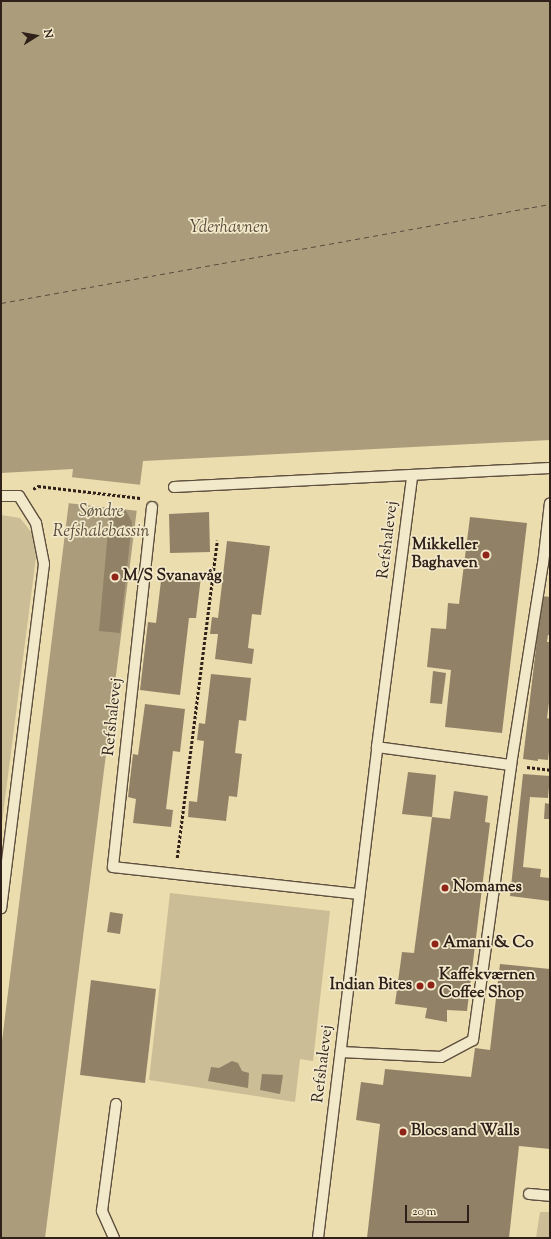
<!DOCTYPE html>
<meta charset="utf-8">
<style>
body{margin:0}
#map{position:relative;width:551px;height:1239px;overflow:hidden;background:#ebddae;font-family:"Sorts Mill Goudy",serif}
div>[style]{position:absolute}
.green>*{inset:0;background:#cbbd95}
.water>*{inset:0;background:#ab9d7c}
.pier>*{inset:0;background:#ebddae}
.ferry>*{height:1px;margin-top:-0.5px;transform-origin:0;background:repeating-linear-gradient(90deg,#5a4c3c 0 5px,transparent 0 9px)}
.building>*{inset:0;background:#918267}
.path>*{height:2.5px;margin-top:-1.25px;transform-origin:0;background:repeating-linear-gradient(90deg,#2f201a 0 3px,transparent 0 5px)}
.roads{filter:drop-shadow(1px 0 #5e4f3f) drop-shadow(-1px 0 #5e4f3f) drop-shadow(0 1px #5e4f3f) drop-shadow(0 -1px #5e4f3f)}
.lane>*{height:10px;margin:-5px;padding:0 5px;transform-origin:5px;border-radius:5px;background:#f2e9ca}
.dots>*{width:11px;height:11px;translate:-50% -50%;box-sizing:border-box;border:2px solid #f2e9ca;border-radius:50%}
span{translate:-50% -50%;white-space:nowrap;text-align:center;line-height:1.15;-webkit-text-stroke:3.5px #f2e9ca;paint-order:stroke}
.street-label{font-size:16px;color:#2f201a}
.poi-label{font-size:16px;color:#2f201a;font-weight:700}
.right{translate:-100% -50%;text-align:right}
.left{translate:0 -50%;text-align:left}
.water-label{font-size:17px;color:#5a4c3c;font-style:italic}
.frame{position:absolute;inset:0;border:2px solid #2f201a;pointer-events:none}
.north{position:absolute;left:16px;top:16px;width:40px;height:40px;-webkit-text-stroke:3px #f2e9ca;paint-order:stroke;rotate:79deg;font-size:11px;font-weight:700;line-height:16px;text-align:center;color:#2f201a}
.north::after{content:'';display:block;margin:auto;width:14px;height:18px;background:#2f201a;clip-path:polygon(50% 0,100% 100%,50% 72%,0 100%)}
.scale{position:absolute;left:405px;top:1205px;width:64px;height:18px;box-sizing:border-box;border:2px solid #2f201a;border-top:0;padding-left:5px;font-size:12px;line-height:14px;white-space:nowrap;color:#2f201a;-webkit-text-stroke:3px #f2e9ca;paint-order:stroke}
</style>
<div id="map">
<div class="green">
<i style="clip-path:polygon(1px 515px,20px 518px,32px 533px,36px 557px,1px 830px)"></i>
<i style="clip-path:polygon(170px 893px,330px 911px,313px 1061px,300px 1059px,295px 1102px,149px 1080px)"></i>
<i style="clip-path:polygon(540px 1212px,550px 1212px,550px 1238px,536px 1238px)"></i>
</div>
<div class="water">
<i style="clip-path:polygon(1px 1px,550px 1px,550px 440px,143px 461px,45px 1238px,1px 1238px,1px 1049px,73px 469px,1px 473px)"></i>
</div>
<div class="pier">
<i style="clip-path:polygon(70px 477px,142px 485px,139px 511px,67px 503px)"></i>
</div>
<div class="ferry">
<i style="left:1px;top:303px;width:558px;rotate:-10.22deg"></i>
</div>
<div class="building">
<i style="clip-path:polygon(121px 508px,126px 511px,132px 522px,120px 633px,99px 631px,109px 519px,113px 513px)"></i>
<i style="clip-path:polygon(209px 512px,210px 552px,170px 553px,169px 514px)"></i>
<i style="clip-path:polygon(470px 517px,527px 523px,502px 733px,445px 727px,451px 670px,427px 667px,431px 628px,446px 629px,448px 603px,459px 604px)"></i>
<i style="clip-path:polygon(227px 541px,270px 546px,261px 615px,252px 614px,248px 648px,254px 649px,252px 664px,215px 659px,218px 634px,210px 634px,212px 617px,218px 618px)"></i>
<i style="clip-path:polygon(162px 572px,201px 577px,196px 618px,189px 618px,180px 695px,140px 690px,148px 622px,156px 623px)"></i>
<i style="clip-path:polygon(542px 596px,550px 597px,550px 635px,548px 635px,547px 642px,550px 642px,550px 695px,547px 718px,550px 719px,550px 743px,548px 760px,538px 759px,538px 761px,523px 759px)"></i>
<i style="clip-path:polygon(433px 671px,446px 673px,442px 704px,430px 703px)"></i>
<i style="clip-path:polygon(211px 674px,251px 678px,246px 721px,239px 720px,235px 753px,242px 754px,237px 797px,229px 796px,226px 821px,188px 817px,189px 801px,197px 802px,204px 741px,197px 740px,199px 723px,205px 724px)"></i>
<i style="clip-path:polygon(145px 704px,185px 709px,180px 752px,173px 751px,166px 809px,173px 810px,171px 827px,133px 823px,136px 799px,128px 797px,133px 754px,138px 755px)"></i>
<i style="clip-path:polygon(408px 772px,436px 775px,432px 817px,450px 819px,454px 791px,488px 796px,485px 822px,490px 823px,467px 1011px,447px 1010px,447px 1022px,425px 1018px,427px 1008px,395px 1004px,402px 952px,414px 953px,432px 817px,402px 814px)"></i>
<i style="clip-path:polygon(523px 774px,550px 776px,548px 798px,530px 797px,523px 867px,541px 869px,540px 877px,550px 878px,550px 901px,510px 896px)"></i>
<i style="clip-path:polygon(545px 803px,550px 804px,550px 819px,544px 819px)"></i>
<i style="clip-path:polygon(110px 912px,123px 914px,120px 934px,107px 932px)"></i>
<i style="clip-path:polygon(500px 964px,550px 969px,550px 1149px,519px 1146px,509px 1238px,367px 1238px,380px 1124px,356px 1120px,361px 1082px,383px 1085px,385px 1069px,471px 1077px,475px 1048px,490px 1050px)"></i>
<i style="clip-path:polygon(91px 980px,156px 989px,145px 1083px,80px 1075px)"></i>
<i style="clip-path:polygon(232px 1061px,238px 1063px,242px 1071px,249px 1073px,248px 1088px,208px 1081px,211px 1067px,219px 1068px)"></i>
<i style="clip-path:polygon(262px 1074px,283px 1075px,280px 1094px,260px 1090px)"></i>
</div>
<div class="path">
<i style="left:33px;top:489px;width:6px;rotate:-31deg"></i>
<i style="left:38px;top:486px;width:103px;rotate:6.7deg"></i>
<i style="left:527px;top:767px;width:23px;rotate:7deg"></i>
<i style="left:177px;top:858px;width:320px;rotate:-82.8deg"></i>
</div>
<div class="roads">
<div class="lane">
<i style="left:174px;top:487px;width:376px;rotate:-2.9deg"></i>
<i style="left:1px;top:496px;width:18px"></i>
<i style="left:19px;top:496px;width:32px;rotate:58deg"></i>
<i style="left:36px;top:523px;width:42px;rotate:79deg"></i>
<i style="left:44px;top:564px;width:347px;rotate:97.1deg"></i>
<i style="left:152px;top:507px;width:362px;rotate:96.2deg"></i>
<i style="left:113px;top:867px;width:247px;rotate:6.3deg"></i>
<i style="left:377px;top:747px;width:135px;rotate:7.7deg"></i>
<i style="left:341px;top:1052px;width:100px;rotate:2.9deg"></i>
<i style="left:441px;top:1057px;width:36px;rotate:-28deg"></i>
<i style="left:473px;top:1040px;width:278px;rotate:-82.1deg"></i>
<i style="left:511px;top:765px;width:204px;rotate:-81deg"></i>
<i style="left:543px;top:564px;width:61px;rotate:-83.5deg"></i>
<i style="left:529px;top:1194px;width:21px;rotate:5deg"></i>
<i style="left:114px;top:1238px;width:30px;rotate:-114deg"></i>
<i style="left:102px;top:1211px;width:108px;rotate:-82.5deg"></i>
<i style="left:318px;top:1238px;width:495px;rotate:-83.1deg"></i>
<i style="left:377px;top:747px;width:273px;rotate:-82.6deg"></i>
</div>
</div>
<div class="dots">
<i style="left:486px;top:555px;background:#8f2418"></i>
<i style="left:115px;top:577px;background:#8f2418"></i>
<i style="left:445px;top:888px;background:#8f2418"></i>
<i style="left:435px;top:944px;background:#8f2418"></i>
<i style="left:431px;top:985px;background:#8f2418"></i>
<i style="left:420px;top:986px;background:#8f2418"></i>
<i style="left:403px;top:1132px;background:#8f2418"></i>
</div>
<div class="street-label">
<span style="left:389px;top:540px;rotate:-83deg">Refshalevej</span>
<span style="left:114px;top:717px;rotate:-84deg">Refshalevej</span>
<span style="left:324px;top:1064px;rotate:-83deg">Refshalevej</span>
</div>
<div class="poi-label">
<span class="right" style="left:478px;top:555px">Mikkeller<br>Baghaven</span>
<span class="left" style="left:123px;top:577px">M/S Svanavåg</span>
<span class="left" style="left:453px;top:888px">Nomames</span>
<span class="left" style="left:443px;top:944px">Amani &amp; Co</span>
<span class="left" style="left:439px;top:985px">Kaffekværnen<br>Coffee Shop</span>
<span class="right" style="left:412px;top:986px">Indian Bites</span>
<span class="left" style="left:411px;top:1132px">Blocs and Walls</span>
</div>
<div class="water-label">
<span style="left:229px;top:229px">Yderhavnen</span>
<span style="left:101px;top:523px">Søndre<br>Refshalebassin</span>
</div>
<div class="frame"></div>
<div class="north">N</div>
<div class="scale">20 m</div>
</div>
